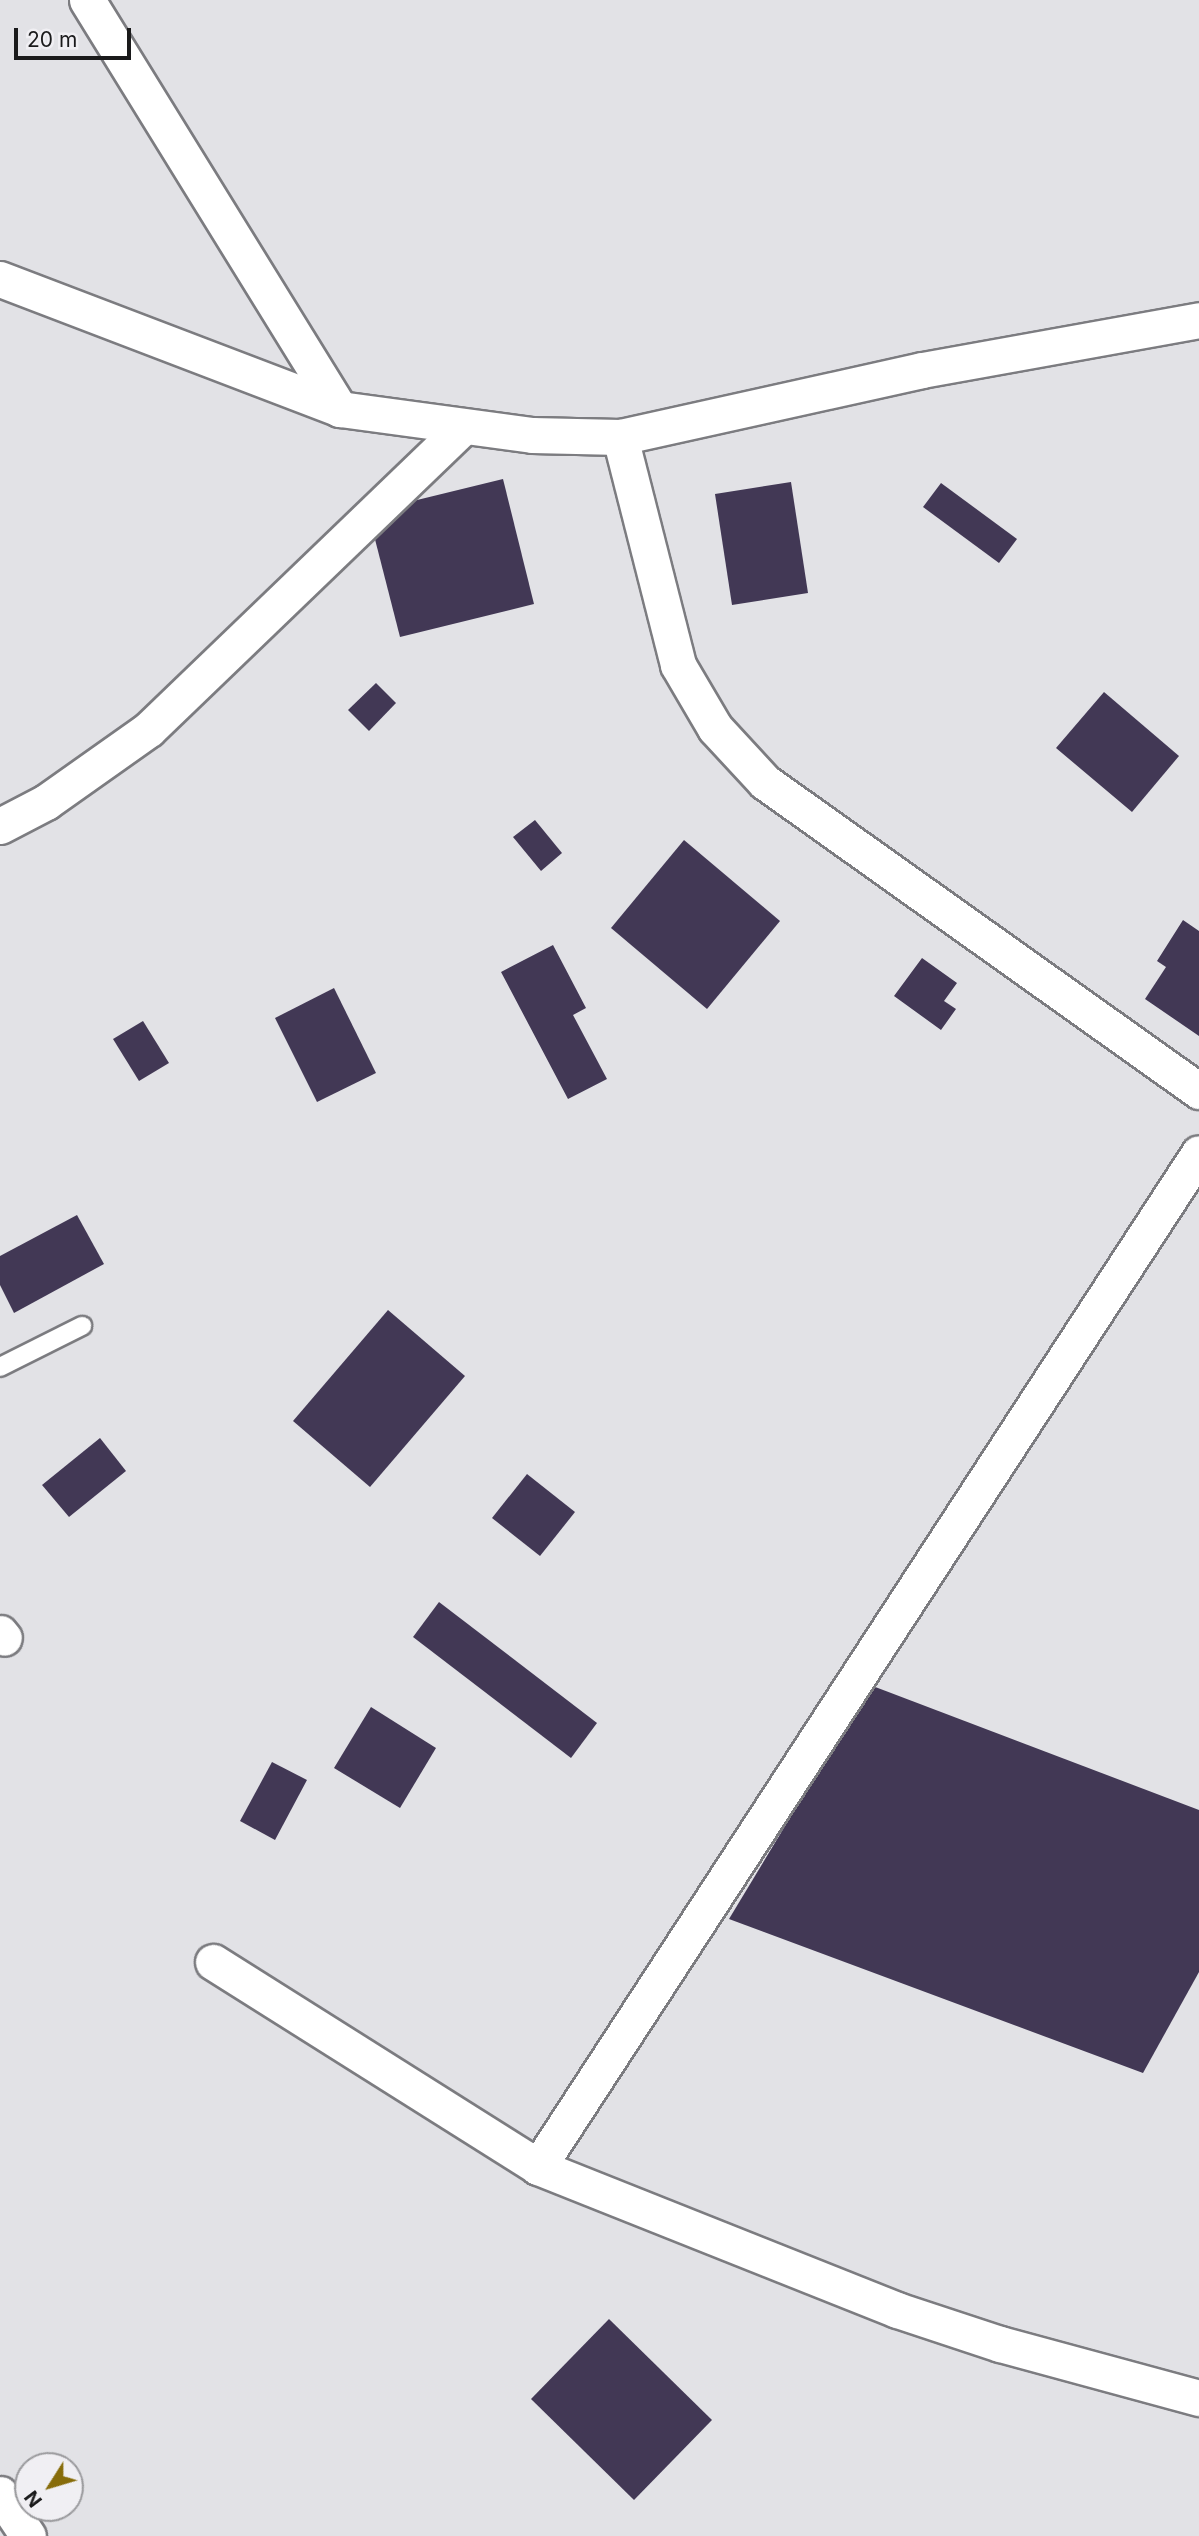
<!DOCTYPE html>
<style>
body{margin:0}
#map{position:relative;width:1199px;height:2536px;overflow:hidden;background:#e2e2e6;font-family:Inter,sans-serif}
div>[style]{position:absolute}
.building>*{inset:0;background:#423855}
.roads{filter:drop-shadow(2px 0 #7c7c80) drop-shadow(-2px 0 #7c7c80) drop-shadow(0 2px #7c7c80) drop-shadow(0 -2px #7c7c80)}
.lane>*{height:18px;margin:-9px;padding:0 9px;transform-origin:9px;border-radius:9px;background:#fff}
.street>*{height:35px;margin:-17.5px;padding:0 17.5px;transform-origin:17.5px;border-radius:17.5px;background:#fff}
span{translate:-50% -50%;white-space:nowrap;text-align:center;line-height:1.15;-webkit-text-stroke:7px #f0eff3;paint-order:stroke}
.north{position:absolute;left:14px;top:2452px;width:70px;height:70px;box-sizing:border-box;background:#f0eff3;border:2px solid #9a9a9d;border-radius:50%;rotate:233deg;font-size:19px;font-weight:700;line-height:28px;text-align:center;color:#1a1a1b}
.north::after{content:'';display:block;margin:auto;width:24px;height:32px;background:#876c0a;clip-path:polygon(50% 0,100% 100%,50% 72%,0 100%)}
.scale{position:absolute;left:14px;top:28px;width:117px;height:32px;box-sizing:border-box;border:4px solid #1a1a1b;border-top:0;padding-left:9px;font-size:21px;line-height:24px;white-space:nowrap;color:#1a1a1b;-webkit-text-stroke:5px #f0eff3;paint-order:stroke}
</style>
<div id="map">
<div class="building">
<i style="clip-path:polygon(503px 479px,534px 604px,400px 637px,368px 512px)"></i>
<i style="clip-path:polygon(791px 482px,808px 593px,732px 605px,715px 494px)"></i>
<i style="clip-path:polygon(941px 483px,1017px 539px,999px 563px,923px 507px)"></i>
<i style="clip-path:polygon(376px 683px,396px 703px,369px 731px,348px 710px)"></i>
<i style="clip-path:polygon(1104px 692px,1179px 756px,1132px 812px,1056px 748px)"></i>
<i style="clip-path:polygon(535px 820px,562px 853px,541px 871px,513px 837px)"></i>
<i style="clip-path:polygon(684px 840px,780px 921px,707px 1009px,611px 928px)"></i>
<i style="clip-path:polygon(1183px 920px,1199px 931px,1199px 1036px,1145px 999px,1166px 967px,1157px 961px)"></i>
<i style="clip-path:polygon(553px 945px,586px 1008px,573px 1015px,607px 1079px,568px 1099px,501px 972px)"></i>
<i style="clip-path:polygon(922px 958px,957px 983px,944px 1001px,956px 1009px,941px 1030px,894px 996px)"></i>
<i style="clip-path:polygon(334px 988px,376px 1073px,317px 1102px,275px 1018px)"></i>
<i style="clip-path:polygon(143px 1021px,169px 1063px,139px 1081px,113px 1039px)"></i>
<i style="clip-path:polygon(77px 1215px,104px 1264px,14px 1313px,0 1285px,0 1256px)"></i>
<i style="clip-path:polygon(388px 1310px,465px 1376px,370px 1487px,293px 1421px)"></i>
<i style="clip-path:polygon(100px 1438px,126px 1471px,69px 1517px,42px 1485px)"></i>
<i style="clip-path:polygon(527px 1474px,575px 1512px,540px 1556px,492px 1518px)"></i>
<i style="clip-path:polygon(439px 1602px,597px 1723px,571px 1758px,413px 1637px)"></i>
<i style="clip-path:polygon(870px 1685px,1199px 1810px,1199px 1972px,1143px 2073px,729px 1919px)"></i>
<i style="clip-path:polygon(371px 1707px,436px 1748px,400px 1808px,334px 1768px)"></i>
<i style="clip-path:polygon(272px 1762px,307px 1780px,275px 1840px,240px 1821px)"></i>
<i style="clip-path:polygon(609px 2319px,712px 2420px,634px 2500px,531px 2399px)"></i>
</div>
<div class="roads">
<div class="lane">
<i style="left:0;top:1367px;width:92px;rotate:-26.6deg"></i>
</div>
<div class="street">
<i style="left:87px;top:0;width:481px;rotate:58.3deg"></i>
<i style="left:0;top:279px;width:364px;rotate:20.9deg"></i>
<i style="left:340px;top:409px;width:194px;rotate:7.7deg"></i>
<i style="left:532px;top:435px;width:88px;rotate:1.3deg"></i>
<i style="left:620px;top:437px;width:309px;rotate:-12.5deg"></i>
<i style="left:922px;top:370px;width:281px;rotate:-10.2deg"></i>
<i style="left:620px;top:437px;width:235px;rotate:75.7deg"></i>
<i style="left:678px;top:665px;width:73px;rotate:59.6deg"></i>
<i style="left:715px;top:728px;width:74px;rotate:47.2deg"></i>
<i style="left:765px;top:782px;width:533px;rotate:35.45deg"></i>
<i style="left:0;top:826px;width:52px;rotate:-27.6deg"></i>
<i style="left:46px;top:802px;width:126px;rotate:-35.3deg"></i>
<i style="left:149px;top:729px;width:436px;rotate:-43.9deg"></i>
<i style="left:0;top:1633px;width:6px;rotate:51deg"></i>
<i style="left:213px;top:1962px;width:384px;rotate:32.2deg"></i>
<i style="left:538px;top:2167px;width:386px;rotate:21.7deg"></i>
<i style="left:897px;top:2310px;width:108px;rotate:18.3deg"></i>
<i style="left:1000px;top:2344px;width:206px;rotate:15.2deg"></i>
<i style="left:538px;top:2167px;width:1210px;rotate:-56.9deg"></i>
<i style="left:0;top:2494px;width:50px;rotate:56.3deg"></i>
</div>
</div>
<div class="north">N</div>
<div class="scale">20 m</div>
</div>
